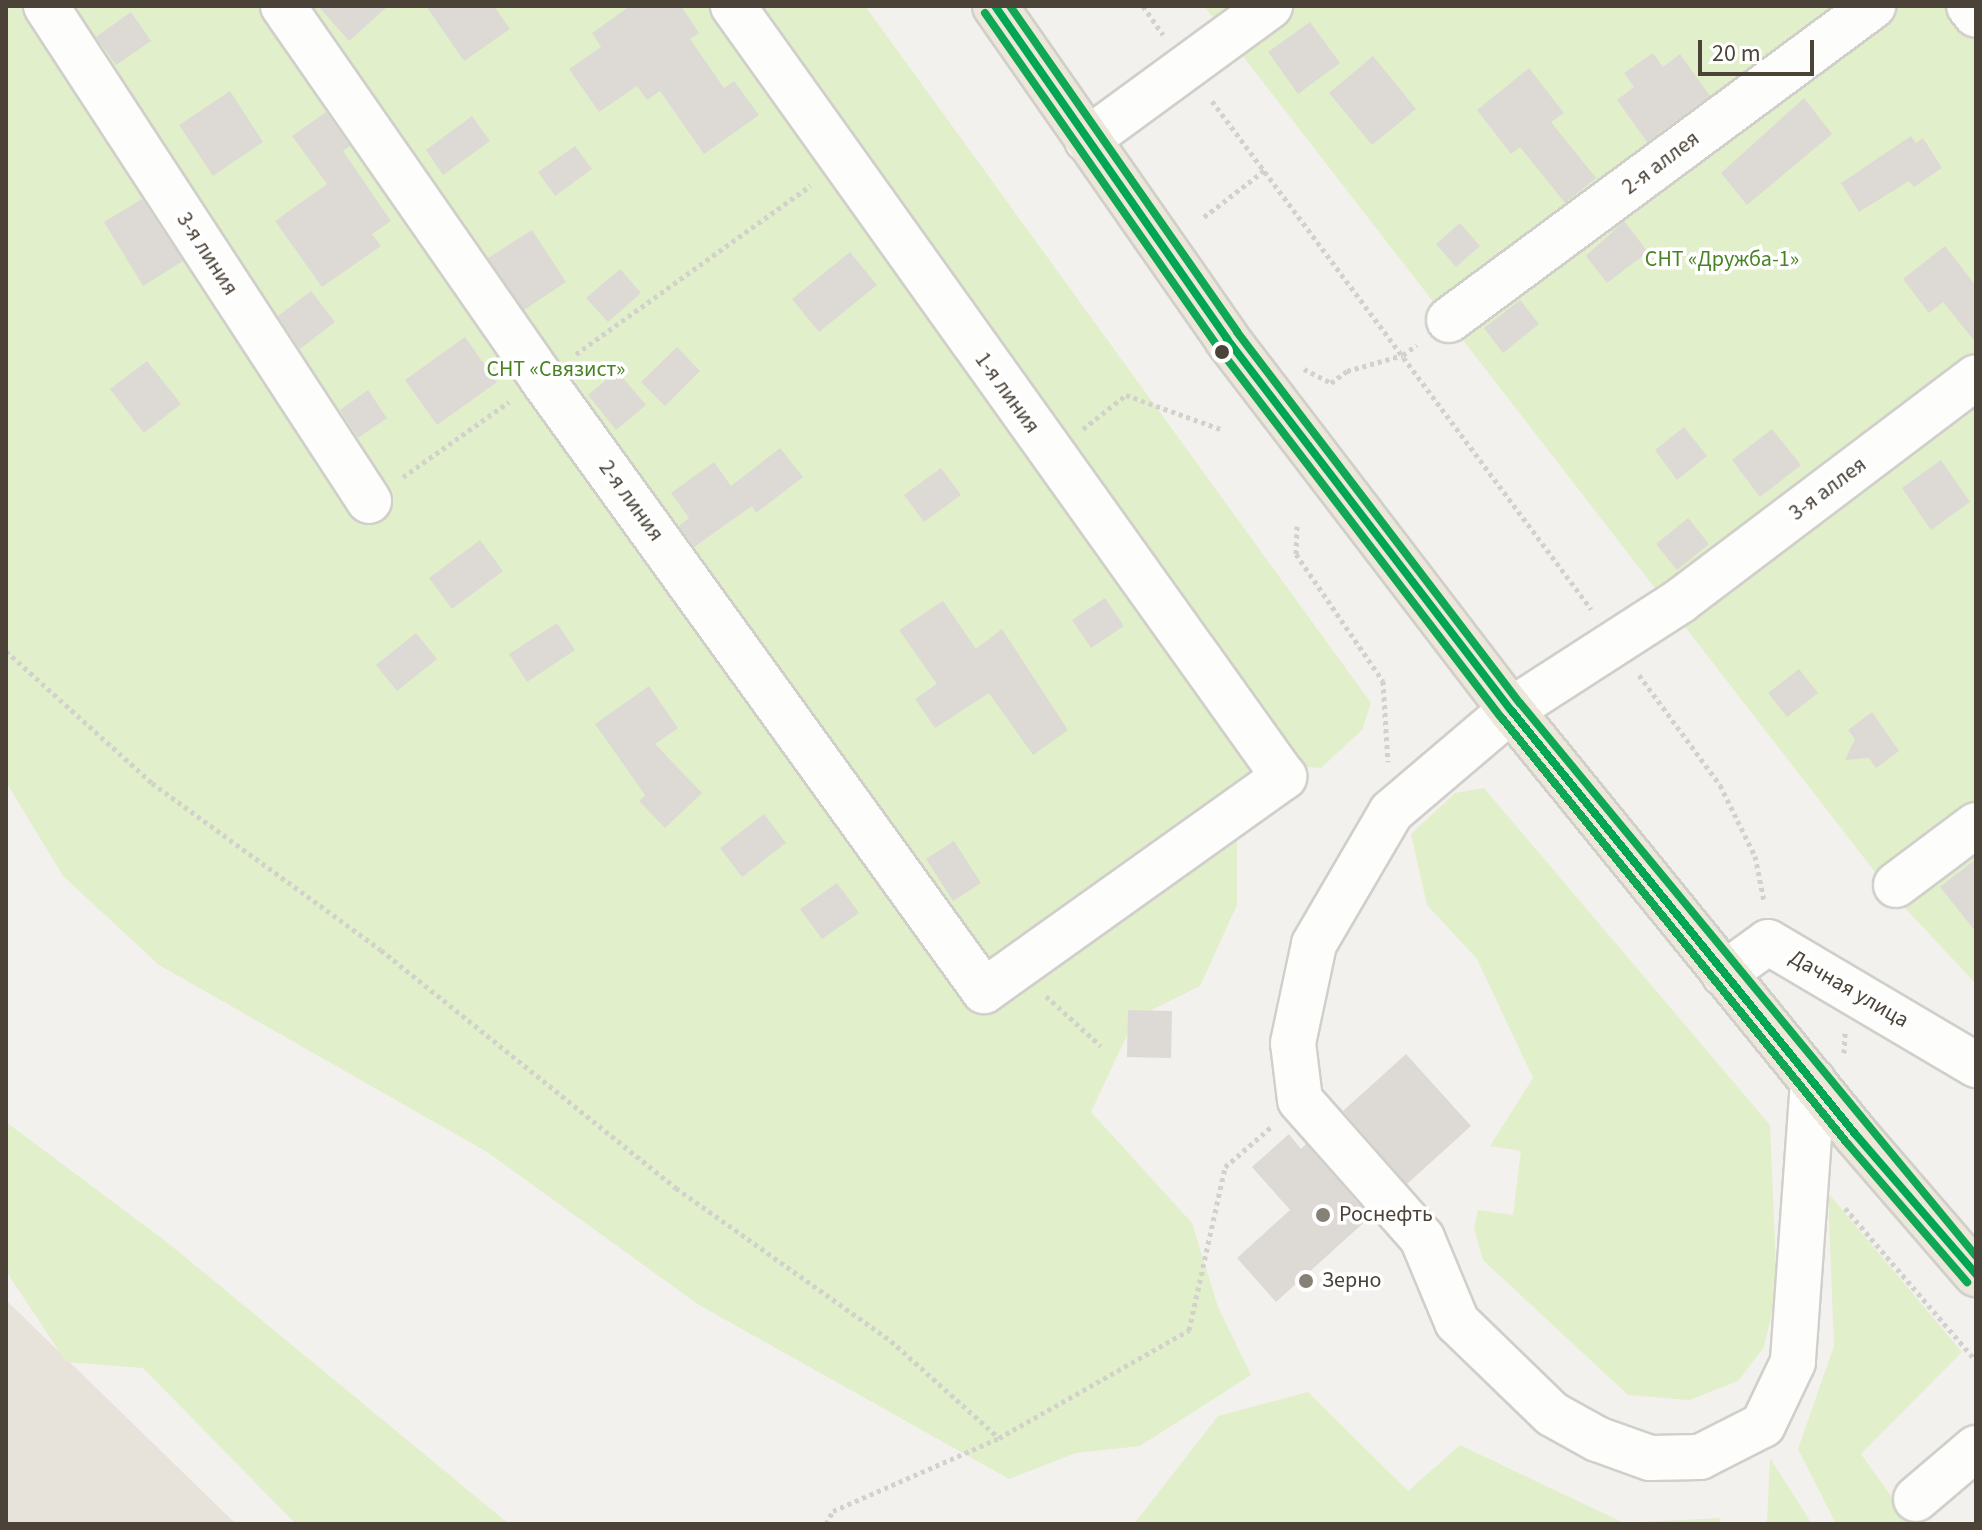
<!DOCTYPE html>
<meta charset="utf-8">
<style>
body{margin:0}
#map{position:relative;width:1982px;height:1530px;overflow:hidden;background:#f3f1ed;font-family:"Source Sans 3",sans-serif}
div>[style]{position:absolute}
.residential>*{inset:0;background:#e8e3da}
.green>*{inset:0;background:#e1efcb}
.building>*{inset:0;background:#dddad5}
.path>*{height:5px;margin-top:-2.5px;transform-origin:0;background:repeating-linear-gradient(90deg,#d3d1cb 0 4px,transparent 0 8px)}
.roads{filter:drop-shadow(2px 0 #d1cfca) drop-shadow(-2px 0 #d1cfca) drop-shadow(0 2px #d1cfca) drop-shadow(0 -2px #d1cfca)}
.minor>*{height:44px;margin:-22px;padding:0 22px;transform-origin:22px;border-radius:22px;background:#fdfdfc}
.highway>*{height:44px;margin:-22px;padding:0 22px;transform-origin:22px;border-radius:22px;background:#ede7da}
.bus-1>*{height:8px;margin:-4px;padding:0 4px;transform-origin:4px;border-radius:4px;background:#00a651}
.bus-2>*{height:8px;margin:-4px;padding:0 4px;transform-origin:4px;border-radius:4px;background:#10a855}
.bus-3>*{height:8px;margin:-4px;padding:0 4px;transform-origin:4px;border-radius:4px;background:#10a855}
.dots>*{width:22px;height:22px;translate:-50% -50%;box-sizing:border-box;border:4px solid #fff;border-radius:50%}
span{translate:-50% -50%;white-space:nowrap;text-align:center;line-height:1.15;-webkit-text-stroke:7px #fff;paint-order:stroke}
.street-label{font-size:22px;color:#4b4337}
.park-label{font-size:22px;color:#488323}
.poi-label{font-size:22px;color:#4b4337}
.left{translate:0 -50%;text-align:left}
.frame{position:absolute;inset:0;border:8px solid #4b4337;pointer-events:none}
.scale{position:absolute;left:1698px;top:40px;width:116px;height:36px;box-sizing:border-box;border:4px solid #4b4337;border-top:0;padding-left:10px;font-size:24px;line-height:28px;white-space:nowrap;color:#4b4337;-webkit-text-stroke:6px #fff;paint-order:stroke}
</style>
<div id="map">
<div class="residential">
<i style="clip-path:polygon(6px 1300px,236px 1524px,6px 1524px)"></i>
</div>
<div class="green">
<i style="clip-path:polygon(6px 6px,865px 6px,1371px 703px,1362px 730px,1321px 768px,1283px 765px,1237px 836px,1237px 905px,1200px 986px,1135px 1018px,1091px 1112px,1192px 1223px,1218px 1307px,1251px 1375px,1140px 1446px,1076px 1453px,1009px 1479px,699px 1305px,487px 1152px,159px 965px,63px 876px,6px 782px)"></i>
<i style="clip-path:polygon(1204px 6px,1976px 6px,1976px 984px,1892px 894px)"></i>
<i style="clip-path:polygon(1484px 788px,1770px 1125px,1777px 1291px,1764px 1347px,1738px 1381px,1689px 1400px,1628px 1395px,1483px 1260px,1474px 1228px,1478px 1210px,1513px 1215px,1521px 1151px,1490px 1146px,1533px 1078px,1477px 959px,1427px 905px,1411px 834px,1455px 793px)"></i>
<i style="clip-path:polygon(6px 1122px,168px 1243px,509px 1524px,296px 1524px,143px 1368px,66px 1362px,6px 1271px)"></i>
<i style="clip-path:polygon(1828px 1193px,1962px 1352px,1861px 1454px,1911px 1524px,1836px 1524px,1798px 1449px,1834px 1346px)"></i>
<i style="clip-path:polygon(1308px 1392px,1408px 1491px,1460px 1445px,1624px 1523px,1720px 1518px,1721px 1524px,1134px 1524px,1218px 1416px)"></i>
<i style="clip-path:polygon(1770px 1458px,1812px 1524px,1767px 1524px)"></i>
</div>
<div class="building">
<i style="clip-path:polygon(318px 6px,388px 6px,349px 41px)"></i>
<i style="clip-path:polygon(426px 6px,494px 6px,510px 29px,464px 61px)"></i>
<i style="clip-path:polygon(630px 6px,681px 6px,699px 33px,690px 39px,724px 88px,734px 81px,759px 115px,704px 154px,660px 91px,647px 100px,637px 86px,599px 112px,569px 69px,601px 47px,592px 33px)"></i>
<i style="clip-path:polygon(131px 12px,151px 41px,116px 65px,96px 37px)"></i>
<i style="clip-path:polygon(1310px 22px,1340px 63px,1298px 94px,1268px 52px)"></i>
<i style="clip-path:polygon(1653px 53px,1663px 67px,1680px 54px,1710px 96px,1647px 142px,1617px 100px,1634px 87px,1624px 73px)"></i>
<i style="clip-path:polygon(1373px 56px,1416px 109px,1372px 145px,1329px 93px)"></i>
<i style="clip-path:polygon(1529px 68px,1564px 113px,1551px 122px,1596px 178px,1565px 203px,1520px 147px,1511px 154px,1477px 110px)"></i>
<i style="clip-path:polygon(230px 91px,263px 142px,213px 176px,179px 125px)"></i>
<i style="clip-path:polygon(1804px 98px,1832px 134px,1747px 205px,1721px 173px)"></i>
<i style="clip-path:polygon(326px 112px,350px 146px,343px 151px,391px 221px,372px 234px,381px 246px,322px 287px,275px 221px,327px 184px,292px 136px)"></i>
<i style="clip-path:polygon(472px 116px,490px 141px,443px 175px,426px 150px)"></i>
<i style="clip-path:polygon(1911px 136px,1916px 143px,1923px 138px,1942px 168px,1914px 187px,1909px 181px,1859px 212px,1841px 183px)"></i>
<i style="clip-path:polygon(575px 146px,592px 169px,555px 196px,538px 172px)"></i>
<i style="clip-path:polygon(142px 199px,183px 261px,143px 286px,104px 222px)"></i>
<i style="clip-path:polygon(1624px 221px,1648px 252px,1607px 283px,1586px 256px)"></i>
<i style="clip-path:polygon(1460px 223px,1480px 246px,1456px 267px,1436px 244px)"></i>
<i style="clip-path:polygon(532px 230px,566px 282px,524px 310px,488px 258px)"></i>
<i style="clip-path:polygon(1945px 246px,1976px 286px,1976px 343px,1943px 302px,1929px 313px,1903px 279px)"></i>
<i style="clip-path:polygon(850px 252px,877px 285px,819px 332px,792px 299px)"></i>
<i style="clip-path:polygon(620px 269px,641px 293px,608px 322px,586px 298px)"></i>
<i style="clip-path:polygon(311px 291px,335px 322px,300px 349px,278px 316px)"></i>
<i style="clip-path:polygon(1520px 300px,1539px 324px,1503px 353px,1484px 328px)"></i>
<i style="clip-path:polygon(465px 337px,497px 382px,437px 425px,405px 380px)"></i>
<i style="clip-path:polygon(677px 347px,700px 371px,665px 406px,641px 382px)"></i>
<i style="clip-path:polygon(147px 361px,181px 404px,144px 433px,110px 389px)"></i>
<i style="clip-path:polygon(617px 371px,646px 405px,616px 430px,588px 395px)"></i>
<i style="clip-path:polygon(368px 390px,387px 418px,358px 438px,340px 410px)"></i>
<i style="clip-path:polygon(1684px 427px,1707px 456px,1677px 480px,1655px 450px)"></i>
<i style="clip-path:polygon(1772px 429px,1801px 465px,1760px 497px,1732px 460px)"></i>
<i style="clip-path:polygon(780px 448px,803px 477px,756px 513px,752px 506px,694px 547px,679px 526px,689px 518px,671px 493px,714px 462px,731px 486px)"></i>
<i style="clip-path:polygon(1941px 460px,1970px 502px,1931px 530px,1902px 488px)"></i>
<i style="clip-path:polygon(941px 468px,961px 495px,924px 522px,904px 495px)"></i>
<i style="clip-path:polygon(1688px 518px,1709px 544px,1677px 570px,1656px 544px)"></i>
<i style="clip-path:polygon(480px 540px,503px 571px,452px 609px,429px 578px)"></i>
<i style="clip-path:polygon(1105px 598px,1124px 626px,1091px 648px,1072px 620px)"></i>
<i style="clip-path:polygon(943px 601px,976px 649px,1002px 629px,1068px 730px,1033px 755px,989px 693px,935px 728px,915px 699px,937px 684px,899px 630px)"></i>
<i style="clip-path:polygon(557px 623px,575px 650px,527px 682px,509px 654px)"></i>
<i style="clip-path:polygon(416px 633px,437px 659px,397px 691px,376px 665px)"></i>
<i style="clip-path:polygon(1799px 669px,1818px 693px,1787px 717px,1768px 693px)"></i>
<i style="clip-path:polygon(649px 686px,678px 728px,655px 744px,702px 793px,665px 828px,639px 801px,645px 795px,595px 724px)"></i>
<i style="clip-path:polygon(1872px 712px,1899px 751px,1876px 768px,1869px 758px,1845px 760px,1855px 739px,1848px 730px)"></i>
<i style="clip-path:polygon(764px 814px,786px 843px,742px 877px,720px 848px)"></i>
<i style="clip-path:polygon(954px 841px,981px 883px,953px 901px,926px 859px)"></i>
<i style="clip-path:polygon(1976px 859px,1976px 932px,1940px 887px)"></i>
<i style="clip-path:polygon(837px 883px,859px 913px,822px 939px,800px 909px)"></i>
<i style="clip-path:polygon(1128px 1010px,1172px 1011px,1171px 1058px,1127px 1057px)"></i>
<i style="clip-path:polygon(1406px 1054px,1471px 1126px,1407px 1184px,1343px 1111px)"></i>
<i style="clip-path:polygon(1289px 1134px,1301px 1149px,1306px 1144px,1370px 1217px,1276px 1302px,1237px 1258px,1290px 1210px,1252px 1167px)"></i>
</div>
<div class="path">
<i style="left:1143px;top:6px;width:35px;rotate:55deg"></i>
<i style="left:1212px;top:101px;width:634px;rotate:53.27deg"></i>
<i style="left:1204px;top:217px;width:78px;rotate:-37.7deg"></i>
<i style="left:576px;top:354px;width:289px;rotate:-35.7deg"></i>
<i style="left:1304px;top:369px;width:30px;rotate:27deg"></i>
<i style="left:1331px;top:383px;width:20px;rotate:-37deg"></i>
<i style="left:1347px;top:371px;width:58px;rotate:-15.9deg"></i>
<i style="left:1403px;top:355px;width:17px;rotate:-36deg"></i>
<i style="left:1083px;top:429px;width:55px;rotate:-38.3deg"></i>
<i style="left:1126px;top:395px;width:103px;rotate:19.8deg"></i>
<i style="left:403px;top:477px;width:130px;rotate:-35.3deg"></i>
<i style="left:1297px;top:526px;width:28px;rotate:92deg"></i>
<i style="left:1296px;top:554px;width:154px;rotate:55.6deg"></i>
<i style="left:1383px;top:681px;width:81px;rotate:86.5deg"></i>
<i style="left:6px;top:651px;width:197px;rotate:42.1deg"></i>
<i style="left:152px;top:783px;width:283px;rotate:36.1deg"></i>
<i style="left:381px;top:950px;width:379px;rotate:38.9deg"></i>
<i style="left:676px;top:1188px;width:264px;rotate:35.4deg"></i>
<i style="left:891px;top:1341px;width:145px;rotate:41.9deg"></i>
<i style="left:1639px;top:675px;width:137px;rotate:53.6deg"></i>
<i style="left:1720px;top:785px;width:79px;rotate:63.8deg"></i>
<i style="left:1755px;top:856px;width:46px;rotate:78.7deg"></i>
<i style="left:1046px;top:996px;width:74px;rotate:42.3deg"></i>
<i style="left:1844px;top:1053px;width:20px;rotate:-87deg"></i>
<i style="left:1845px;top:1208px;width:201px;rotate:49.4deg"></i>
<i style="left:826px;top:1524px;width:15px;rotate:-62deg"></i>
<i style="left:833px;top:1511px;width:181px;rotate:-23.7deg"></i>
<i style="left:999px;top:1438px;width:219px;rotate:-29.6deg"></i>
<i style="left:1189px;top:1330px;width:167px;rotate:-77.5deg"></i>
<i style="left:1225px;top:1167px;width:61px;rotate:-41deg"></i>
</div>
<div class="roads">
<div class="minor">
<i style="left:46px;top:6px;width:591px;rotate:56.87deg"></i>
<i style="left:283px;top:6px;width:454px;rotate:55.2deg"></i>
<i style="left:542px;top:379px;width:755px;rotate:54.16deg"></i>
<i style="left:984px;top:991px;width:369px;rotate:-35.5deg"></i>
<i style="left:1284px;top:777px;width:948px;rotate:-125.55deg"></i>
<i style="left:1969px;top:6px;width:11px;rotate:52deg"></i>
<i style="left:1087px;top:140px;width:227px;rotate:-36.2deg"></i>
<i style="left:1449px;top:320px;width:528px;rotate:-36.52deg"></i>
<i style="left:1896px;top:885px;width:100px;rotate:-36.9deg"></i>
<i style="left:1724px;top:974px;width:54px;rotate:-36deg"></i>
<i style="left:1768px;top:942px;width:242px;rotate:30.6deg"></i>
<i style="left:1813px;top:1081px;width:282px;rotate:94.1deg"></i>
<i style="left:1793px;top:1362px;width:70px;rotate:115.5deg"></i>
<i style="left:1763px;top:1425px;width:71px;rotate:153.1deg"></i>
<i style="left:1700px;top:1457px;width:50px;rotate:178.9deg"></i>
<i style="left:1650px;top:1458px;width:56px;rotate:-160.3deg"></i>
<i style="left:1597px;top:1439px;width:51px;rotate:-150.9deg"></i>
<i style="left:1552px;top:1414px;width:132px;rotate:-135.9deg"></i>
<i style="left:1457px;top:1322px;width:91px;rotate:-112.6deg"></i>
<i style="left:1422px;top:1238px;width:184px;rotate:-131.5deg"></i>
<i style="left:1300px;top:1100px;width:57px;rotate:-97deg"></i>
<i style="left:1293px;top:1043px;width:101px;rotate:-78deg"></i>
<i style="left:1314px;top:944px;width:153px;rotate:-59.7deg"></i>
<i style="left:1391px;top:812px;width:157px;rotate:-40.4deg"></i>
<i style="left:1511px;top:710px;width:201px;rotate:-32.8deg"></i>
<i style="left:1680px;top:601px;width:371px;rotate:-37.1deg"></i>
<i style="left:1916px;top:1499px;width:79px;rotate:-40.4deg"></i>
</div>
<div class="highway">
<i style="left:995px;top:6px;width:406px;rotate:55.1deg"></i>
<i style="left:1227px;top:339px;width:467px;rotate:52.6deg"></i>
<i style="left:1511px;top:710px;width:547px;rotate:50.93deg"></i>
<i style="left:1856px;top:1135px;width:184px;rotate:49.2deg"></i>
</div>
</div>
<div class="bus-1">
<i style="left:995px;top:6px;width:406px;rotate:55.1deg"></i>
<i style="left:1227px;top:339px;width:467px;rotate:52.6deg"></i>
<i style="left:1511px;top:710px;width:547px;rotate:50.93deg"></i>
<i style="left:1856px;top:1135px;width:184px;rotate:49.2deg"></i>
</div>
<div class="bus-2">
<i style="left:985px;top:13px;width:406px;rotate:55.1deg"></i>
<i style="left:1217px;top:346px;width:467px;rotate:52.6deg"></i>
<i style="left:1501px;top:717px;width:549px;rotate:50.92deg"></i>
<i style="left:1847px;top:1143px;width:184px;rotate:49.2deg"></i>
</div>
<div class="bus-3">
<i style="left:1010px;top:6px;width:397px;rotate:55.1deg"></i>
<i style="left:1237px;top:332px;width:467px;rotate:52.7deg"></i>
<i style="left:1520px;top:703px;width:717px;rotate:50.49deg"></i>
</div>
<div class="dots">
<i style="left:1222px;top:352px;background:#4b4337"></i>
<i style="left:1323px;top:1215px;background:#868077"></i>
<i style="left:1306px;top:1281px;background:#868077"></i>
</div>
<div class="street-label">
<span style="left:1661px;top:163px;rotate:-37deg">2-я аллея</span>
<span style="left:207px;top:254px;rotate:57deg">3-я линия</span>
<span style="left:1007px;top:393px;rotate:54deg">1-я линия</span>
<span style="left:1828px;top:489px;rotate:-37deg">3-я аллея</span>
<span style="left:631px;top:501px;rotate:54deg">2-я линия</span>
<span style="left:1849px;top:989px;rotate:30deg">Дачная улица</span>
</div>
<div class="park-label">
<span style="left:1722px;top:260px">СНТ «Дружба-1»</span>
<span style="left:556px;top:370px">СНТ «Связист»</span>
</div>
<div class="poi-label">
<span class="left" style="left:1339px;top:1215px">Роснефть</span>
<span class="left" style="left:1322px;top:1281px">Зерно</span>
</div>
<div class="frame"></div>
<div class="scale">20 m</div>
</div>
